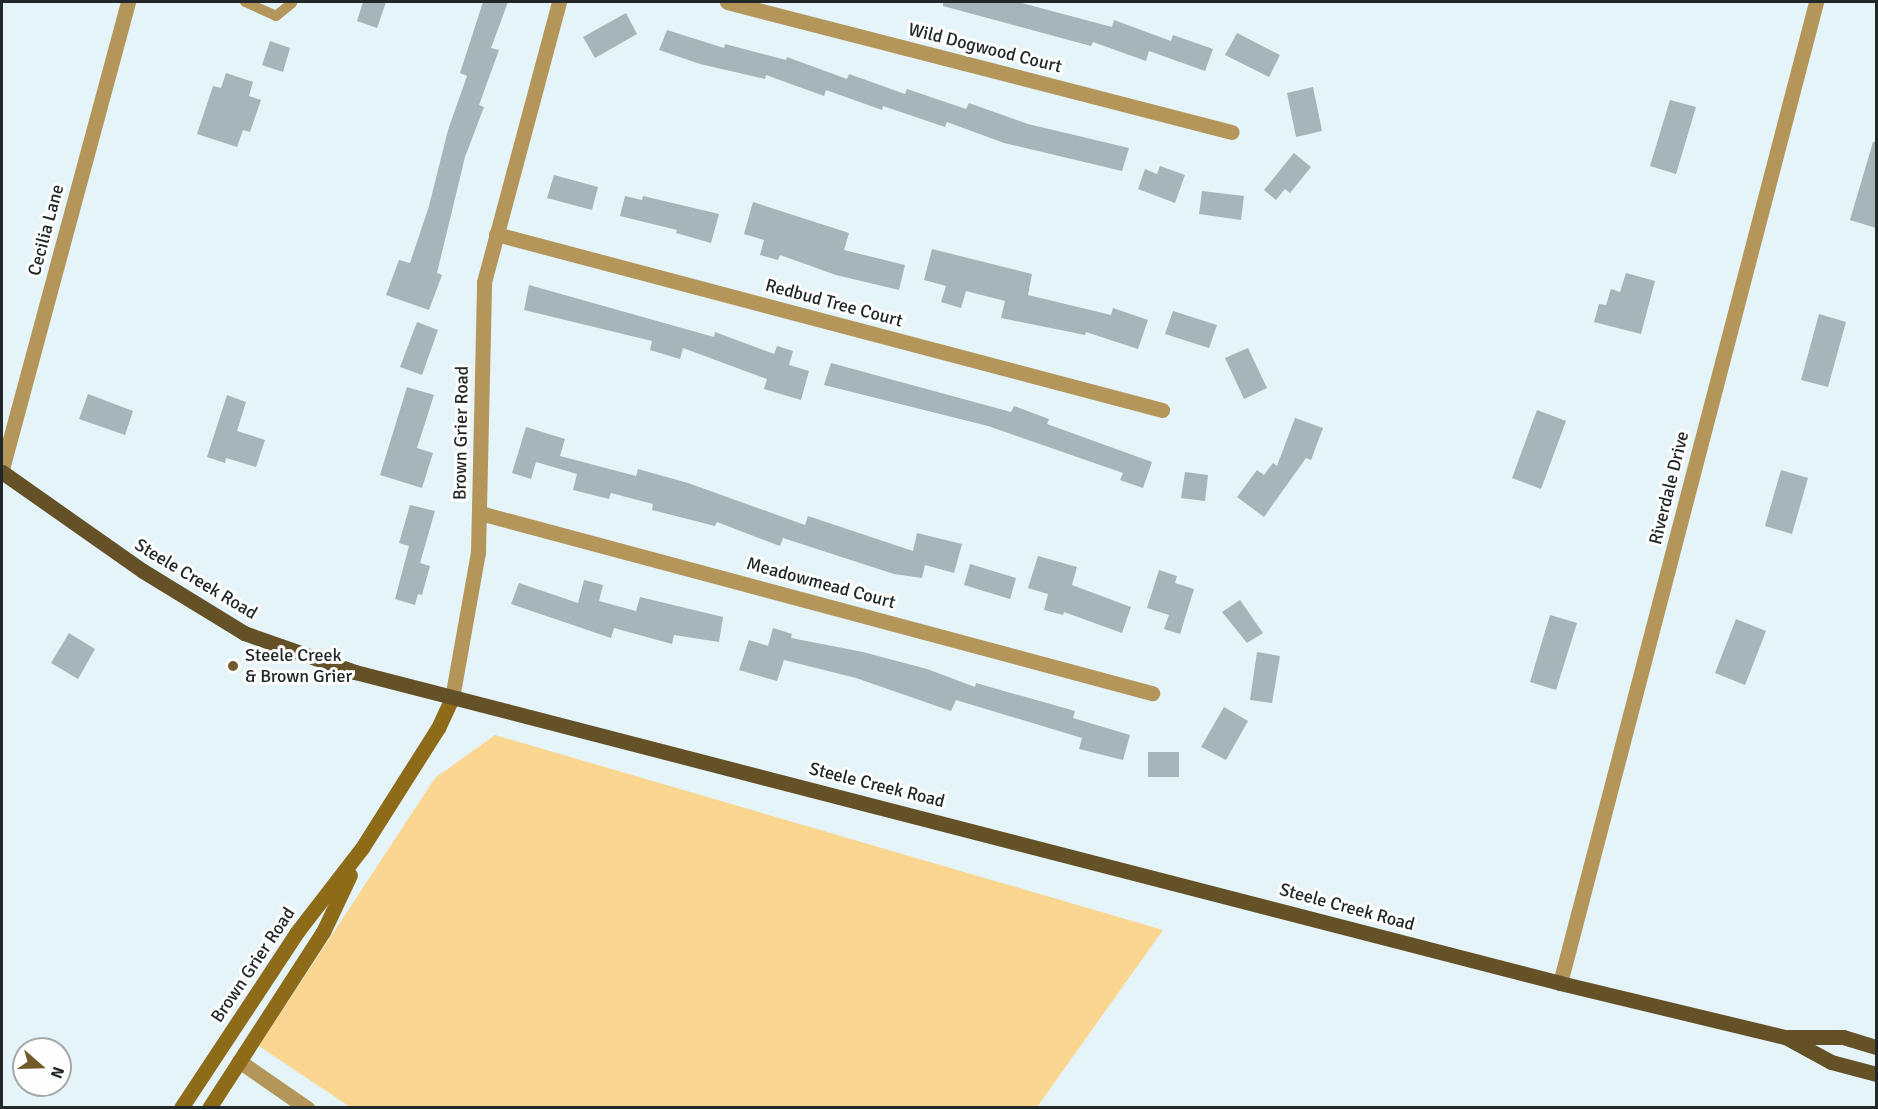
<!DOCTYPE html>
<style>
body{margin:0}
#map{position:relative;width:1878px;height:1109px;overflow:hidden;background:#e4f4f9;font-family:Signika,sans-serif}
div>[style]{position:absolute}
.green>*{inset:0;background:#fad690}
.building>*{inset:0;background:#a5b5b8}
.lane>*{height:10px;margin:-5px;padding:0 5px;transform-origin:5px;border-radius:5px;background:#b4965b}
.street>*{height:15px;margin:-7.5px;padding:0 7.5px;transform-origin:7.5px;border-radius:7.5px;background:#b4965b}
.secondary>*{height:15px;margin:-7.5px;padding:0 7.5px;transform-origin:7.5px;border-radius:7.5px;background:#8e6b19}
.primary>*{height:15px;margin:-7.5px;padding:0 7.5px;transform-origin:7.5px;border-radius:7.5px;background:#655127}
.dots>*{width:16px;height:16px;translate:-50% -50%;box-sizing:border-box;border:3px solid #fefefe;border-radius:50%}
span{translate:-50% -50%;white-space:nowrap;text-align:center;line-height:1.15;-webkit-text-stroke:6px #fefefe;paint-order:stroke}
.street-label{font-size:18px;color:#222829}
.poi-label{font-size:18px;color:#222829}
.left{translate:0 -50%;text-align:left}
.frame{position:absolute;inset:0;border:3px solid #222829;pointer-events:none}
.north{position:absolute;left:12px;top:1037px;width:60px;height:60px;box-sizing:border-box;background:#fefefe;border:2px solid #a6a8a9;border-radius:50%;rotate:110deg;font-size:16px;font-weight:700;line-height:24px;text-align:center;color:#222829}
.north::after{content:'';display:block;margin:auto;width:21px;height:27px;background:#725b2b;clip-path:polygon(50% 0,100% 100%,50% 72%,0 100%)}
</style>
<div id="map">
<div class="green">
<i style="clip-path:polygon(495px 735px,1163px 930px,1037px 1107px,350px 1107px,259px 1046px,435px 778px)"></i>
</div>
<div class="building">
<i style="clip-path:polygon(363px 2px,386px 2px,377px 28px,357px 21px)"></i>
<i style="clip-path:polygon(483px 2px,508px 2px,491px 48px,499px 50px,479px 105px,484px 107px,465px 157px,437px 273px,442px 275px,429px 310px,386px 295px,399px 260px,410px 263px,429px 206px,448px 130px,467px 76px,460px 73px)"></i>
<i style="clip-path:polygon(943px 2px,1018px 2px,1112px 27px,1114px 20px,1171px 41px,1173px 35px,1213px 49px,1205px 71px,1149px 51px,1146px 61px,1093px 42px,1091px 46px,943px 6px)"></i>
<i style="clip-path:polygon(626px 13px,637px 34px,595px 58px,583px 37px)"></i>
<i style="clip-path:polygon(667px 30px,724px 48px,725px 44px,786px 60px,787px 57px,847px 79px,849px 74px,905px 94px,907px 89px,966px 109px,969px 103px,1028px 124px,1129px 148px,1122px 171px,1004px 143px,947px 122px,945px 127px,883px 106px,882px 110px,826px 90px,824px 96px,766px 75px,765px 79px,700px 64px,659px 50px)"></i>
<i style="clip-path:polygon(1237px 33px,1280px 55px,1269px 77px,1225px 55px)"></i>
<i style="clip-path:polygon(270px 41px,290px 48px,283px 72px,262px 65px)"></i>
<i style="clip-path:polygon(226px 73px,253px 82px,249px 96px,261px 100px,250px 132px,243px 130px,237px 147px,197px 134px,213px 86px,221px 88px)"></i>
<i style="clip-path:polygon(1313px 87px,1322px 131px,1296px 137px,1287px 93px)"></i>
<i style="clip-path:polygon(1670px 100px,1696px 107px,1676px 174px,1650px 166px)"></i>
<i style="clip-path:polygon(1873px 142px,1876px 142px,1876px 228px,1850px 220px)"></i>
<i style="clip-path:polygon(1294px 153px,1311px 167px,1290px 193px,1285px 189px,1276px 200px,1264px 190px)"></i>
<i style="clip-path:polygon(1160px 166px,1185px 175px,1175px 203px,1138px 189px,1145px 169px,1157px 174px)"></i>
<i style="clip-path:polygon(554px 175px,598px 187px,592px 210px,547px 198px)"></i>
<i style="clip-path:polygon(1202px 191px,1244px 196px,1241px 220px,1199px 214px)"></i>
<i style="clip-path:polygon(625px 196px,642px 200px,643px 196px,719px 214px,711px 243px,676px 233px,677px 230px,620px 216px)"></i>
<i style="clip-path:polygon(753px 202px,849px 233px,844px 250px,905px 265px,899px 290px,836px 275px,780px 255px,778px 260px,760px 255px,764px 240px,744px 234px)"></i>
<i style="clip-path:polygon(932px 249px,1032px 274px,1028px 295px,1111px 315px,1113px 308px,1148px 320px,1138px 349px,1086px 332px,1085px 335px,1001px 318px,1005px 301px,966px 291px,961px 308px,941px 302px,946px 286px,924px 280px)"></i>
<i style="clip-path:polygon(1626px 273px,1655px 281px,1641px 334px,1594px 322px,1599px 304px,1606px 305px,1611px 289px,1620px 292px)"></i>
<i style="clip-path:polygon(529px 285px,714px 337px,715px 332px,774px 354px,777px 346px,793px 351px,789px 365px,809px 371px,801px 400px,764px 389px,767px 379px,683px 348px,680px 359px,650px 350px,652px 341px,524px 310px)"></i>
<i style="clip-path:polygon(1173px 311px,1217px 325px,1209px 348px,1165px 334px)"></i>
<i style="clip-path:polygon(1819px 314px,1846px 322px,1828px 387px,1801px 380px)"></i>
<i style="clip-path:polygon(417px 322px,438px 330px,422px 375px,400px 367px)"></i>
<i style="clip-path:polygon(1248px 348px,1267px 388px,1244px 399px,1225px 358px)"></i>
<i style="clip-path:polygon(831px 363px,1011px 412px,1014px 406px,1049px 419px,1047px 424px,1152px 462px,1143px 488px,1120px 480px,1123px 473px,988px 426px,824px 385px)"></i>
<i style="clip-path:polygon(407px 387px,434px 395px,417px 448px,433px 453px,422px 488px,380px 475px)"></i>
<i style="clip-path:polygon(88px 394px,133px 411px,125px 435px,79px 419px)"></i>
<i style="clip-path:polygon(227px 395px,246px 402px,237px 431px,265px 440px,256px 467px,226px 458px,225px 463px,207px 457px)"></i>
<i style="clip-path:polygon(1537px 410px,1566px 421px,1541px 489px,1512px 478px)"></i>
<i style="clip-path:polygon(1295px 418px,1323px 428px,1311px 460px,1306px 458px,1264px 517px,1237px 497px,1257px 470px,1264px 475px,1273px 463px,1277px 466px)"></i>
<i style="clip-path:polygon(526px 427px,565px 439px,560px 456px,636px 476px,638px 469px,688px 483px,805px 525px,808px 516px,913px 551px,917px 533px,962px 544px,954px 573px,925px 565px,922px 578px,894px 574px,783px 538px,780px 546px,717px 522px,715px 526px,652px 510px,653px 504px,611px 493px,609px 499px,573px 490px,577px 474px,536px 462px,531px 479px,512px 473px)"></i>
<i style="clip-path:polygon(1781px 470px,1808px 478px,1792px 534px,1765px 526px)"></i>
<i style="clip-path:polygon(1185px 472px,1208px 475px,1205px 501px,1181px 498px)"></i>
<i style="clip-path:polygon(410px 505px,435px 511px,420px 563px,430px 566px,422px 595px,418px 594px,415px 605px,395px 599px,409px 546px,399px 543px)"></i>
<i style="clip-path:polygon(1038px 556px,1077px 567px,1072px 585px,1131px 607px,1122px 633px,1064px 612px,1063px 615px,1044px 610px,1048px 594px,1028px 588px)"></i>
<i style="clip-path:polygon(970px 564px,1016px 578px,1010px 599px,964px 585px)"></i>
<i style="clip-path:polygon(1159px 570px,1177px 576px,1175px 583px,1194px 589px,1180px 634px,1164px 629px,1169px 615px,1147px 608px)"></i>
<i style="clip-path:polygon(584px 580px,603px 585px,599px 601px,636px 611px,640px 597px,723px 617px,719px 642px,674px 635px,672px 644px,614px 628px,611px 638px,511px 604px,519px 583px,578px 603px)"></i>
<i style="clip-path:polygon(1240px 600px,1263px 633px,1247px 643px,1222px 612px)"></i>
<i style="clip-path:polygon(1550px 615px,1577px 623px,1556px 690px,1530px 682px)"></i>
<i style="clip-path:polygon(1736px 619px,1766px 631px,1745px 685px,1715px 673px)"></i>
<i style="clip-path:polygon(773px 628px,792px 634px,791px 638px,863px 652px,927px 669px,975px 687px,976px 683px,1075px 711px,1073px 718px,1130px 735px,1123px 760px,1079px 749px,1082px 738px,956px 700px,951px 711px,856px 678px,784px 660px,777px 681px,739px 670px,749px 640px,768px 646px)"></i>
<i style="clip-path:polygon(69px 633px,95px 649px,78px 679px,51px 663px)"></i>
<i style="clip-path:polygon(1257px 652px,1280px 656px,1272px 703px,1250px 700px)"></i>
<i style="clip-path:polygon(1224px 707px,1248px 721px,1226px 760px,1201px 747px)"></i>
<i style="clip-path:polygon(1148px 752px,1179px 752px,1179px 777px,1148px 777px)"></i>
</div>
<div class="lane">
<i style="left:245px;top:2px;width:34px;rotate:24deg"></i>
<i style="left:276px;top:16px;width:21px;rotate:-39deg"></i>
</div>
<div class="street">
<i style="left:727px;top:2px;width:521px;rotate:14.44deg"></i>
<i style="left:496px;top:234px;width:689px;rotate:14.8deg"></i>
<i style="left:2px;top:469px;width:484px;rotate:-74.9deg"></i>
<i style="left:480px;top:513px;width:696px;rotate:15deg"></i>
<i style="left:452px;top:698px;width:148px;rotate:-79.9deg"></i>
<i style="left:478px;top:552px;width:270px;rotate:-88.7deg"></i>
<i style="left:484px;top:282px;width:290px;rotate:-75deg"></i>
<i style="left:1560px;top:983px;width:1014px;rotate:-75.37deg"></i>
<i style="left:239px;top:1061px;width:83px;rotate:34.7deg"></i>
</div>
<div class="secondary">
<i style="left:181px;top:1108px;width:211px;rotate:-56.6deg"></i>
<i style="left:297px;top:932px;width:106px;rotate:-52.3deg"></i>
<i style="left:362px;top:848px;width:142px;rotate:-57.7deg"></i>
<i style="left:438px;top:728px;width:33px;rotate:-65deg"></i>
<i style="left:209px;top:1108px;width:210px;rotate:-57.1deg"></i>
<i style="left:323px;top:932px;width:63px;rotate:-64.7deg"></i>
</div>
<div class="primary">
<i style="left:2px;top:472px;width:172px;rotate:35.1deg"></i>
<i style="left:143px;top:571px;width:119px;rotate:31.5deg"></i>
<i style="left:244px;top:633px;width:118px;rotate:19.4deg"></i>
<i style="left:355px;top:672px;width:1244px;rotate:14.47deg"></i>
<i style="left:1560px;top:983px;width:231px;rotate:13.5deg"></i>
<i style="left:1785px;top:1037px;width:58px"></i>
<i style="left:1843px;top:1037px;width:34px;rotate:17deg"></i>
<i style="left:1787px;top:1038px;width:50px;rotate:28.6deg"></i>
<i style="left:1831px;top:1062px;width:47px;rotate:14.9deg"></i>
</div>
<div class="dots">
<i style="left:233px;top:666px;background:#725b2b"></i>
</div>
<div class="street-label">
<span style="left:985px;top:48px;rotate:14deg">Wild Dogwood Court</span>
<span style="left:46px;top:230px;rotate:-75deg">Cecilia Lane</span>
<span style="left:834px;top:303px;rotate:15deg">Redbud Tree Court</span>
<span style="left:461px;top:433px;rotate:-89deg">Brown Grier Road</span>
<span style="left:1669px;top:488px;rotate:-76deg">Riverdale Drive</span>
<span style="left:196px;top:579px;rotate:31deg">Steele Creek Road</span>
<span style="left:821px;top:583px;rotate:15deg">Meadowmead Court</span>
<span style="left:877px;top:785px;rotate:14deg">Steele Creek Road</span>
<span style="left:1347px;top:907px;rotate:15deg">Steele Creek Road</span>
<span style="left:253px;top:965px;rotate:-56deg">Brown Grier Road</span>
</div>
<div class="poi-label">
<span class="left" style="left:245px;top:666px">Steele Creek<br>&amp; Brown Grier</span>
</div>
<div class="frame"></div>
<div class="north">N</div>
</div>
